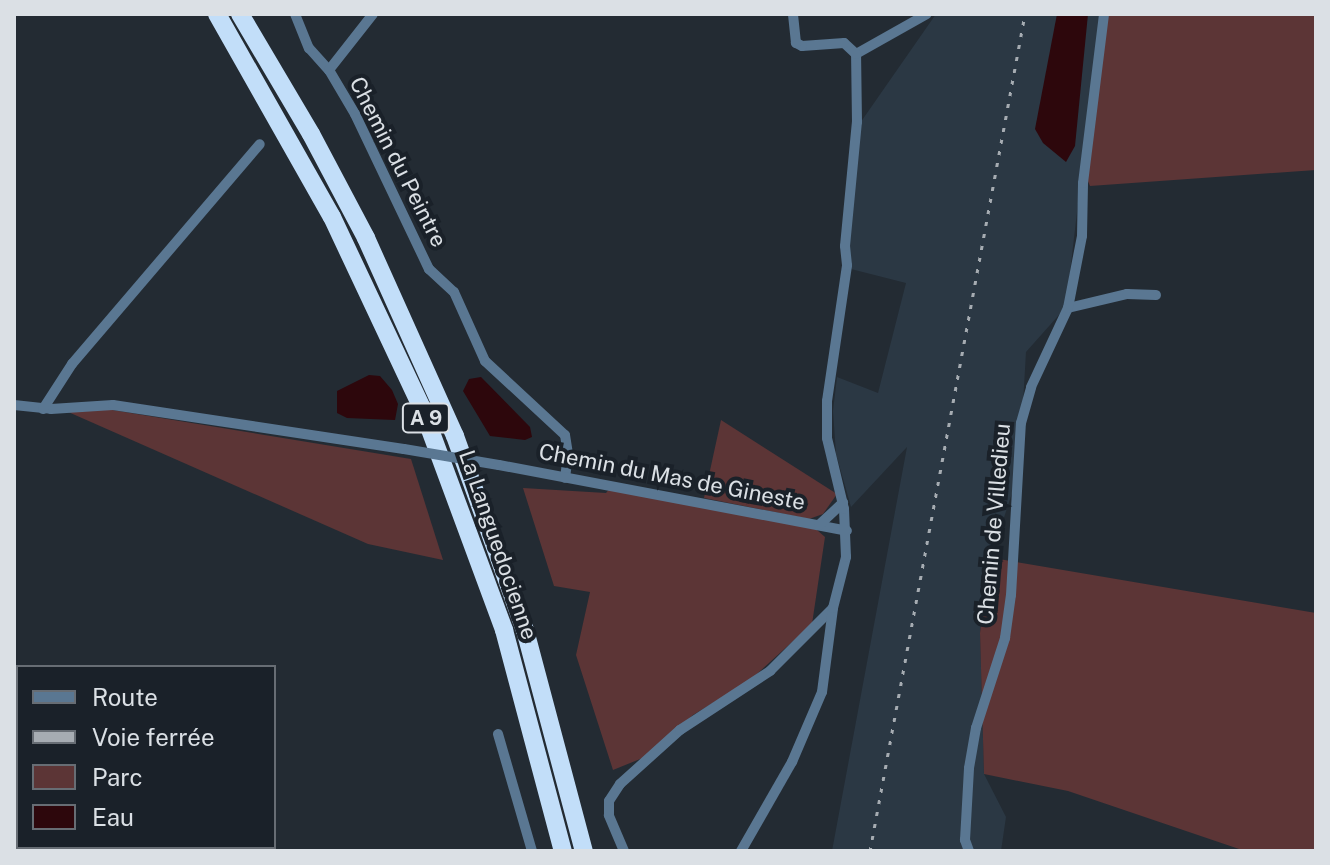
<!DOCTYPE html>
<meta charset="utf-8">
<style>
body{margin:0}
#map{position:relative;width:1330px;height:865px;overflow:hidden;background:#232b33;font-family:"Public Sans",sans-serif}
div>[style]{position:absolute}
.built>*{inset:0;background:#2b3844}
.green>*{inset:0;background:#5c3536}
.water>*{inset:0;background:#2d070c}
.minor>*{height:10px;margin:-5px;padding:0 5px;transform-origin:5px;border-radius:5px;background:#5a7792}
.motorway>*{height:18px;margin:-9px;padding:0 9px;transform-origin:9px;border-radius:9px;background:#c2def9}
.rail>*{height:3px;margin-top:-1.5px;transform-origin:0;background:repeating-linear-gradient(90deg,#a6acb2 0 4px,transparent 0 12px)}
.minor-bridge>*{height:10px;margin:-5px;padding:0 5px;transform-origin:5px;border-radius:5px;background:#5a7792}
span{translate:-50% -50%;white-space:nowrap;text-align:center;line-height:1.15;-webkit-text-stroke:8px #1a2129;paint-order:stroke}
.shield-label span{padding:2px 6px;background:#1a2129;border:2px solid;border-radius:6px;-webkit-text-stroke-width:0}
.shield-label{font-size:20px;color:#dbe0e5;font-weight:700}
.street-label{font-size:22px;color:#dbe0e5}
.frame{position:absolute;inset:0;border:16px solid #dbe0e5;pointer-events:none}
.legend{position:absolute;left:16px;top:665px;width:260px;height:184px;box-sizing:border-box;background:#1a2129;border:2px solid #676d74;margin:0;padding:10px 14px;list-style:none;font-size:24px;color:#dbe0e5}
.legend li{display:flex;align-items:center;gap:16px;height:40px}
.legend b{width:40px;border:2px solid #676d74}
</style>
<div id="map">
<div class="built">
<i style="clip-path:polygon(936px 14px,1100px 14px,1066px 307px,1026px 352px,1019px 472px,989px 563px,980px 633px,984px 774px,1006px 817px,1001px 851px,832px 851px,907px 447px,851px 507px,836px 454px,833px 411px,837px 377px,878px 393px,906px 283px,847px 268px,858px 126px)"></i>
</div>
<div class="green">
<i style="clip-path:polygon(1108px 14px,1316px 14px,1316px 170px,1090px 186px,1086px 177px)"></i>
<i style="clip-path:polygon(100px 408px,411px 459px,443px 560px,368px 544px,66px 411px)"></i>
<i style="clip-path:polygon(721px 420px,837px 494px,823px 514px,809px 519px,704px 498px)"></i>
<i style="clip-path:polygon(523px 488px,606px 493px,610px 488px,809px 523px,825px 537px,812px 624px,749px 681px,693px 715px,645px 757px,613px 770px,576px 655px,590px 592px,554px 586px)"></i>
<i style="clip-path:polygon(993px 558px,1316px 613px,1316px 851px,1245px 851px,1068px 791px,984px 774px,980px 633px,989px 563px)"></i>
</div>
<div class="water">
<i style="clip-path:polygon(1057px 14px,1088px 14px,1075px 146px,1066px 162px,1043px 143px,1035px 129px)"></i>
<i style="clip-path:polygon(369px 375px,380px 376px,392px 390px,398px 404px,395px 420px,347px 418px,337px 413px,337px 391px)"></i>
<i style="clip-path:polygon(481px 377px,530px 427px,532px 437px,525px 440px,490px 436px,463px 391px,469px 379px)"></i>
</div>
<div class="minor">
<i style="left:295px;top:14px;width:37px;rotate:68deg"></i>
<i style="left:309px;top:48px;width:30px;rotate:48deg"></i>
<i style="left:329px;top:70px;width:51px;rotate:59.4deg"></i>
<i style="left:355px;top:114px;width:172px;rotate:64.5deg"></i>
<i style="left:429px;top:269px;width:34px;rotate:43deg"></i>
<i style="left:454px;top:292px;width:76px;rotate:65.8deg"></i>
<i style="left:485px;top:361px;width:109px;rotate:42.8deg"></i>
<i style="left:565px;top:435px;width:19px;rotate:81deg"></i>
<i style="left:568px;top:454px;width:24px;rotate:97deg"></i>
<i style="left:856px;top:54px;width:81px;rotate:-29.4deg"></i>
<i style="left:329px;top:70px;width:71px;rotate:-51.8deg"></i>
<i style="left:1068px;top:308px;width:61px;rotate:-13.3deg"></i>
<i style="left:1127px;top:294px;width:29px;rotate:2deg"></i>
<i style="left:14px;top:405px;width:37px;rotate:6deg"></i>
<i style="left:51px;top:409px;width:62px;rotate:-3.7deg"></i>
<i style="left:113px;top:405px;width:294px;rotate:8.6deg"></i>
<i style="left:43px;top:409px;width:54px;rotate:-57.2deg"></i>
<i style="left:72px;top:364px;width:289px;rotate:-49.5deg"></i>
<i style="left:499px;top:465px;width:354px;rotate:10.7deg"></i>
<i style="left:819px;top:525px;width:33px;rotate:-43deg"></i>
<i style="left:498px;top:734px;width:122px;rotate:73.8deg"></i>
<i style="left:624px;top:851px;width:39px;rotate:-113deg"></i>
<i style="left:609px;top:815px;width:14px;rotate:-90deg"></i>
<i style="left:609px;top:801px;width:20px;rotate:-57deg"></i>
<i style="left:620px;top:784px;width:81px;rotate:-42deg"></i>
<i style="left:680px;top:730px;width:108px;rotate:-33.2deg"></i>
<i style="left:770px;top:671px;width:88px;rotate:-45deg"></i>
<i style="left:741px;top:851px;width:103px;rotate:-60.2deg"></i>
<i style="left:792px;top:762px;width:76px;rotate:-66.8deg"></i>
<i style="left:822px;top:692px;width:85px;rotate:-82.5deg"></i>
<i style="left:833px;top:608px;width:53px;rotate:-75.7deg"></i>
<i style="left:846px;top:557px;width:48px;rotate:-92.4deg"></i>
<i style="left:844px;top:509px;width:73px;rotate:-103.5deg"></i>
<i style="left:827px;top:438px;width:37px;rotate:-90deg"></i>
<i style="left:827px;top:401px;width:137px;rotate:-81.6deg"></i>
<i style="left:847px;top:265px;width:19px;rotate:-96deg"></i>
<i style="left:845px;top:246px;width:125px;rotate:-84.5deg"></i>
<i style="left:857px;top:122px;width:68px;rotate:-90.8deg"></i>
<i style="left:856px;top:54px;width:16px;rotate:-137deg"></i>
<i style="left:844px;top:43px;width:42px;rotate:175.9deg"></i>
<i style="left:802px;top:46px;width:7px;rotate:-153deg"></i>
<i style="left:796px;top:43px;width:29px;rotate:-96deg"></i>
<i style="left:969px;top:851px;width:12px;rotate:-110deg"></i>
<i style="left:965px;top:840px;width:72px;rotate:-86.8deg"></i>
<i style="left:969px;top:768px;width:41px;rotate:-80.1deg"></i>
<i style="left:976px;top:728px;width:95px;rotate:-72.1deg"></i>
<i style="left:1005px;top:638px;width:43px;rotate:-82.1deg"></i>
<i style="left:1011px;top:595px;width:172px;rotate:-86.7deg"></i>
<i style="left:1021px;top:423px;width:37px;rotate:-74deg"></i>
<i style="left:1031px;top:387px;width:87px;rotate:-64.9deg"></i>
<i style="left:1068px;top:308px;width:73px;rotate:-79deg"></i>
<i style="left:1082px;top:236px;width:53px;rotate:-88.9deg"></i>
<i style="left:1083px;top:183px;width:170px;rotate:-82.9deg"></i>
</div>
<div class="motorway">
<i style="left:217px;top:14px;width:233px;rotate:60.5deg"></i>
<i style="left:332px;top:217px;width:211px;rotate:64.8deg"></i>
<i style="left:422px;top:408px;width:237px;rotate:69.7deg"></i>
<i style="left:504px;top:630px;width:229px;rotate:75.1deg"></i>
<i style="left:240px;top:14px;width:139px;rotate:59.4deg"></i>
<i style="left:311px;top:134px;width:118px;rotate:62.1deg"></i>
<i style="left:366px;top:238px;width:217px;rotate:65.8deg"></i>
<i style="left:455px;top:436px;width:206px;rotate:70.2deg"></i>
<i style="left:525px;top:630px;width:229px;rotate:75.1deg"></i>
</div>
<div class="rail">
<i style="left:870px;top:851px;width:851px;rotate:-79.51deg"></i>
</div>
<div class="minor-bridge">
<i style="left:404px;top:449px;width:96px;rotate:9.6deg"></i>
</div>
<div class="shield-label">
<span style="left:426px;top:418px">A 9</span>
</div>
<div class="street-label">
<span style="left:398px;top:162px;rotate:63deg">Chemin du Peintre</span>
<span style="left:672px;top:477px;rotate:11deg">Chemin du Mas de Gineste</span>
<span style="left:994px;top:524px;rotate:-85deg">Chemin de Villedieu</span>
<span style="left:498px;top:545px;rotate:71deg">La Languedocienne</span>
</div>
<div class="frame"></div>
<ul class="legend">
<li><b style="height:10px;background:#5a7792"></b>Route</li>
<li><b style="height:10px;background:#a6acb2"></b>Voie ferrée</li>
<li><b style="height:22px;background:#5c3536"></b>Parc</li>
<li><b style="height:22px;background:#2d070c"></b>Eau</li>
</ul>
</div>
